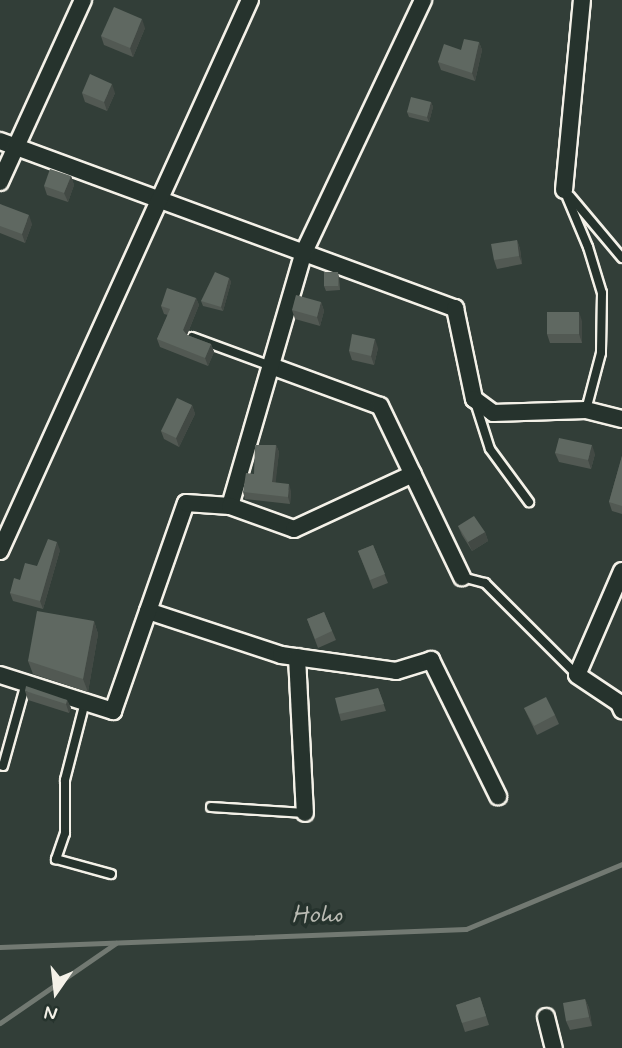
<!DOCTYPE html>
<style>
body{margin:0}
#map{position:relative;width:622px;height:1048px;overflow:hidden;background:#323e38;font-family:Mynerve,sans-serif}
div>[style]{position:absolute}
.stream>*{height:5px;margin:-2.5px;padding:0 2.5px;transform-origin:2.5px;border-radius:2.5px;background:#727972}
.roads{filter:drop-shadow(2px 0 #f4f1e8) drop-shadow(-2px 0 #f4f1e8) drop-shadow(0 2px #f4f1e8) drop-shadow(0 -2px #f4f1e8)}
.lane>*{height:8px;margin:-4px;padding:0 4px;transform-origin:4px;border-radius:4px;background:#26332d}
.street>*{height:16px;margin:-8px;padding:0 8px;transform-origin:8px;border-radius:8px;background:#26332d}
.wall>*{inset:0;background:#525953}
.shaded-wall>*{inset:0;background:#424944}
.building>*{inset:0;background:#5f6861}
span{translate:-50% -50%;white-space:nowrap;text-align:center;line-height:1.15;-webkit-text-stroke:7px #26332d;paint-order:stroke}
.water-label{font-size:26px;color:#babbb3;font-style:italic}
.north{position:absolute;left:21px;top:957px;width:70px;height:70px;-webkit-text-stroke:5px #26332d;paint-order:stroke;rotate:194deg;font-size:19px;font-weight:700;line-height:28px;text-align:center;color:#f4f1e8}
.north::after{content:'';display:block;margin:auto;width:24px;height:32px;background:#f4f1e8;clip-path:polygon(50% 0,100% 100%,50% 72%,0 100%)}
</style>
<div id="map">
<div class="stream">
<i style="left:0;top:947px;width:466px;rotate:-2.2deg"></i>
<i style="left:466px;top:929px;width:169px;rotate:-22.6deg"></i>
<i style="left:0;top:1023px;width:141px;rotate:-34.6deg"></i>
</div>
<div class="roads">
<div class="lane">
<i style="left:564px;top:190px;width:62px;rotate:67.2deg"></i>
<i style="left:588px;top:247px;width:48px;rotate:73.1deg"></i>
<i style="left:602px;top:293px;width:60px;rotate:91deg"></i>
<i style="left:601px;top:353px;width:59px;rotate:104.7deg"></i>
<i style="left:570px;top:196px;width:81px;rotate:50deg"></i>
<i style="left:192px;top:337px;width:84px;rotate:20.2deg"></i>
<i style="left:475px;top:402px;width:49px;rotate:72.3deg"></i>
<i style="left:490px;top:449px;width:66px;rotate:53.7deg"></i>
<i style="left:462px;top:577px;width:24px;rotate:15deg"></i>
<i style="left:485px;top:583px;width:130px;rotate:45deg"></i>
<i style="left:85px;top:702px;width:81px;rotate:104.4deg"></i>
<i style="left:65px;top:780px;width:53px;rotate:90deg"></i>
<i style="left:65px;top:833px;width:28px;rotate:109deg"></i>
<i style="left:56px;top:859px;width:57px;rotate:15.3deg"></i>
<i style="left:3px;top:766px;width:86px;rotate:-74.5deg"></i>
<i style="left:211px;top:807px;width:94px;rotate:3.7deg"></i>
</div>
<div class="street">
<i style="left:0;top:141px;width:485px;rotate:20.2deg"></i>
<i style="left:455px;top:308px;width:93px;rotate:78.2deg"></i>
<i style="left:474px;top:399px;width:24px;rotate:36deg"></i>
<i style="left:493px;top:413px;width:93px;rotate:-1.8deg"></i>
<i style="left:586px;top:410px;width:37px;rotate:14deg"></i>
<i style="left:0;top:182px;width:200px;rotate:-65.5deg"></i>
<i style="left:564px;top:190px;width:191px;rotate:-84.6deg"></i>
<i style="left:271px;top:366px;width:116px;rotate:20.2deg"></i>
<i style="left:380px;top:406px;width:190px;rotate:64.4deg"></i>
<i style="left:230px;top:506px;width:262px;rotate:-73.8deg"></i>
<i style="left:303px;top:254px;width:281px;rotate:-64.7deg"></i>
<i style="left:0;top:551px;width:605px;rotate:-65.6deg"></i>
<i style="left:622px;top:571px;width:113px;rotate:113.4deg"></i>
<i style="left:577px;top:675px;width:50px;rotate:33.7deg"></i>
<i style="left:619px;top:703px;width:8px;rotate:67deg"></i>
<i style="left:148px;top:611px;width:140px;rotate:18.3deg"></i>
<i style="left:281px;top:655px;width:116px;rotate:7.9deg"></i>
<i style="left:396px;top:671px;width:37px;rotate:-17deg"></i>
<i style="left:431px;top:660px;width:152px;rotate:63.8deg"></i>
<i style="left:297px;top:657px;width:156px;rotate:87.1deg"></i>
<i style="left:0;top:675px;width:119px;rotate:17.7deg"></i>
<i style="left:113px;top:711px;width:220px;rotate:-70.7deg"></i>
<i style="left:186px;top:503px;width:44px;rotate:3.9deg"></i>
<i style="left:230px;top:506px;width:68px;rotate:19.8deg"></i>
<i style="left:294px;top:529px;width:131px;rotate:-24.8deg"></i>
<i style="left:546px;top:1017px;width:32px;rotate:76deg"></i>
</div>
</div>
<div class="wall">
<i style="clip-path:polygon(145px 28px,133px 57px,104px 45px,101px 36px)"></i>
<i style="clip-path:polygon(479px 42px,482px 50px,475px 81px,441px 70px,438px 62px,461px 50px)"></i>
<i style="clip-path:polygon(82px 93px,115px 93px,107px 111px,85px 102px)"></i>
<i style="clip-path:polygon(431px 102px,433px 107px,429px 122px,409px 117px,407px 112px)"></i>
<i style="clip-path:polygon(71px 176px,74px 185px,68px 202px,47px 195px,44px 186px)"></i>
<i style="clip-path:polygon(0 204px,32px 224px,25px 243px,0 233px)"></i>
<i style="clip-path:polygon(517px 240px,520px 249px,522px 264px,497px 269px,494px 260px)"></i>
<i style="clip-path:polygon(338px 272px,339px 277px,340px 290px,326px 291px,324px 286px)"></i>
<i style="clip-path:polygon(229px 278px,231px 282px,223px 311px,203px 306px,201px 301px)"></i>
<i style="clip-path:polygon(196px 298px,199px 305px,187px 335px,211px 344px,214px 352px,208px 366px,160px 347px,157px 339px,168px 315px,164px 314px,161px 306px)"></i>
<i style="clip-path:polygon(321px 302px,324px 311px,320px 326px,295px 319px,292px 310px)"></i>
<i style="clip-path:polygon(582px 321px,582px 343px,550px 343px,547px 334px)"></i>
<i style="clip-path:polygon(378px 348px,374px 365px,352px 360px,349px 351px)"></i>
<i style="clip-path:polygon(192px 405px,195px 414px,179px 447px,164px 439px,161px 431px)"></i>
<i style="clip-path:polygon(276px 445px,279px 452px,275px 483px,291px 491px,290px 504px,245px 499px,243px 492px)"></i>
<i style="clip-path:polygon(555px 453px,595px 454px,591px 469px,559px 462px)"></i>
<i style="clip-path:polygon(622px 456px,622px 514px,612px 511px,609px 502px)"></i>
<i style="clip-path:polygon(458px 526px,485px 532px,488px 541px,472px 551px,462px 535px)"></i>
<i style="clip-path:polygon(373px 545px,388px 583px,373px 589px,358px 551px)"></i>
<i style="clip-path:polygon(60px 550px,43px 609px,13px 601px,10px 593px,20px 580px,37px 566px)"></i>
<i style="clip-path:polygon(324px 612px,336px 640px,318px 648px,307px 619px)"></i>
<i style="clip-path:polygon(94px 621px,98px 634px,88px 692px,33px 674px,28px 661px)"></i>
<i style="clip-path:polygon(378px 688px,386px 711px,341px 721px,339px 714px)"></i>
<i style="clip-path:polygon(25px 691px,67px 700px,71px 708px,69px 713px,28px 700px)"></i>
<i style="clip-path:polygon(524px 708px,555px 715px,559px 724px,537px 735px)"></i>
<i style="clip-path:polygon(480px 997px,489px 1025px,465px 1032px,456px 1005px)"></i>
<i style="clip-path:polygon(585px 999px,589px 1008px,592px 1026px,570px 1030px,566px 1021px)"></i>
</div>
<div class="shaded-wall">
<i style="clip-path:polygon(142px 19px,145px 28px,133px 57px,130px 48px)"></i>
<i style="clip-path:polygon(479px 42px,482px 50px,475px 81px,472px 73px)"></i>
<i style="clip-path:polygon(112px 84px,115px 93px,107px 111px,104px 102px)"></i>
<i style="clip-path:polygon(431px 102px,433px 107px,429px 122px,427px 117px)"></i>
<i style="clip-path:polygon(71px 176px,74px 185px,68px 202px,64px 193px)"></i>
<i style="clip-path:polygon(29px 215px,32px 224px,25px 243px,22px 234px)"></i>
<i style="clip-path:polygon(517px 240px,520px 249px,522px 264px,519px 256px)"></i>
<i style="clip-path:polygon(229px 278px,231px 282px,223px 311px,221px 307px)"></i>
<i style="clip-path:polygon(196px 298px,199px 305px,186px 337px,183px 330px)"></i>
<i style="clip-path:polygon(321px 302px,324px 311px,320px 326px,317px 317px)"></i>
<i style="clip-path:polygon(579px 312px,582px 321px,582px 343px,579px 334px)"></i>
<i style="clip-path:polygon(375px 339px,378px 348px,374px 365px,371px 356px)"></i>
<i style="clip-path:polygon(211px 344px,214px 352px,208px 366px,205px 358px)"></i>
<i style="clip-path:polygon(192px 405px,195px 414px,179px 447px,176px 438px)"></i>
<i style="clip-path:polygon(276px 445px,279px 452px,275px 489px,272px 482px)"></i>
<i style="clip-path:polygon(592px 445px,595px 454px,591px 469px,588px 460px)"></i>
<i style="clip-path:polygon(289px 484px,291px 491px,290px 504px,288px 497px)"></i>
<i style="clip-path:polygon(485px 532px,488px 541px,472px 551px,468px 542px)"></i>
<i style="clip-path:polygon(57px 542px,60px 550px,43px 609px,40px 601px)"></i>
<i style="clip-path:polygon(94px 621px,98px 634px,88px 692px,83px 679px)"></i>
<i style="clip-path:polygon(67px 700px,71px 708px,69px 713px,66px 704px)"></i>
<i style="clip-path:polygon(585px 999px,589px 1008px,592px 1026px,589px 1017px)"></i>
</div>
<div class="building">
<i style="clip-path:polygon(114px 7px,142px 19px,130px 48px,101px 36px)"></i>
<i style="clip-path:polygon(464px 39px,479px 42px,472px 73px,438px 62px,444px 44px,461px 50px)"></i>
<i style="clip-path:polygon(90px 74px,112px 84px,104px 102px,82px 93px)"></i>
<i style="clip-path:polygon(411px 97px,431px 102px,427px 117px,407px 112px)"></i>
<i style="clip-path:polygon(50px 169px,71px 176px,64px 193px,44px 186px)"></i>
<i style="clip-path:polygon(0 204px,29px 215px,22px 234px,0 226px)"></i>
<i style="clip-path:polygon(517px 240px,519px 256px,494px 260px,491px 244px)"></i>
<i style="clip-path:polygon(215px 272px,229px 278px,221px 307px,201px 301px)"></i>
<i style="clip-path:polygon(324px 272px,338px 272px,338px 286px,324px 286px)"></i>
<i style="clip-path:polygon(167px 288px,196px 298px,183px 330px,187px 335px,211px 344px,205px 358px,157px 339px,170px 309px,161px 306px)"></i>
<i style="clip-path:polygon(296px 295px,321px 302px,317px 317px,292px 310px)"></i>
<i style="clip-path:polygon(547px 312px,579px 312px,579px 334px,547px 334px)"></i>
<i style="clip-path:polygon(352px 334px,375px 339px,371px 356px,349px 351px)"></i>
<i style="clip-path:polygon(177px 398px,192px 405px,176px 438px,161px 431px)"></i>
<i style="clip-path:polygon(559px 438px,592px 445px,588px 460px,555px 453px)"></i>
<i style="clip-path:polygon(255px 445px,276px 445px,272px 482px,289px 484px,288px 497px,243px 492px,246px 473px,254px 474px)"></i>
<i style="clip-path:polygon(622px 456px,622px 506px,609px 502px)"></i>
<i style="clip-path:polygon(474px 516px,485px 532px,468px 542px,458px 526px)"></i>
<i style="clip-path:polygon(48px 539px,57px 542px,40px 601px,10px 593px,14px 578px,20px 580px,25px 563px,37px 566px)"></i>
<i style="clip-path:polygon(373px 545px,385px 574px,370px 580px,358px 551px)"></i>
<i style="clip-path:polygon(37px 611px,94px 621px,83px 679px,28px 661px)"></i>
<i style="clip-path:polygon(324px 612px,332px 631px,315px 639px,307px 619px)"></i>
<i style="clip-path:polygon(26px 686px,67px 700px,66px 704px,25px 691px)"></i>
<i style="clip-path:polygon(378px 688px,384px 704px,339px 714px,335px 698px)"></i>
<i style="clip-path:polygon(546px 697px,555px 715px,534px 726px,524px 708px)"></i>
<i style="clip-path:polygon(480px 997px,486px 1016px,462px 1023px,456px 1005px)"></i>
<i style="clip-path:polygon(585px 999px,589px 1017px,566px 1021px,563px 1003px)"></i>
</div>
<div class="water-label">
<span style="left:317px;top:916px;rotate:-2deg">Hoho</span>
</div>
<div class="north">N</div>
</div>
